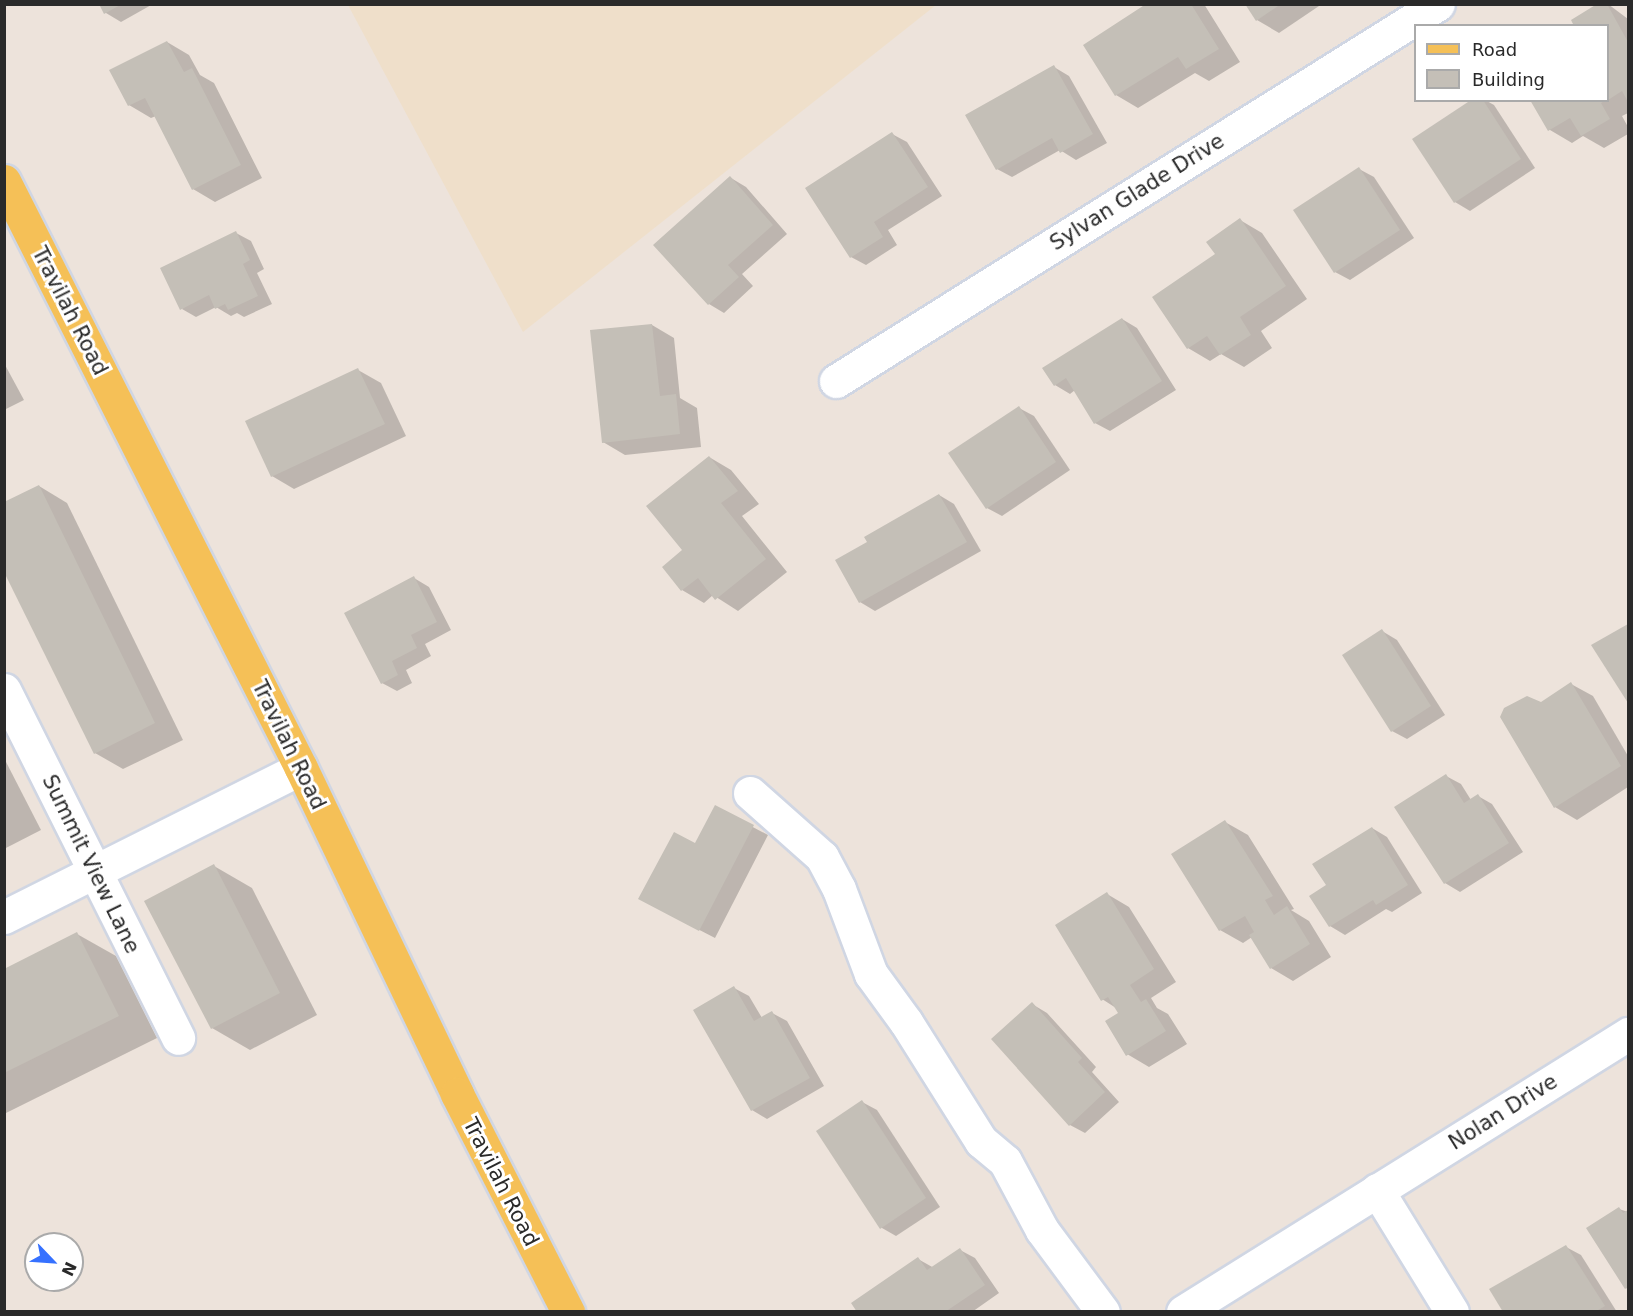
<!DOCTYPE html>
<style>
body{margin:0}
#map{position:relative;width:1633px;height:1316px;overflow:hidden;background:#ede3db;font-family:"DejaVu Sans",sans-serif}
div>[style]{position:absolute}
.education>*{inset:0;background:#efdfca}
.shadow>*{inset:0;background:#0003}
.building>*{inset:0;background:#c4bfb7}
.roads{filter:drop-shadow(2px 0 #d0d6e3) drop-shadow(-2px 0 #d0d6e3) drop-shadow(0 2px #d0d6e3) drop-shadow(0 -2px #d0d6e3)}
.minor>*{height:33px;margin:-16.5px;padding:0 16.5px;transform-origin:16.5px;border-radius:16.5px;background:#fff}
.major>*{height:33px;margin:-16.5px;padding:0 16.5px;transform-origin:16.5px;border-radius:16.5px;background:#f5c057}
span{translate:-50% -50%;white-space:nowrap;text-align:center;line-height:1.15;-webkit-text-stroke:6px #fff;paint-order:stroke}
.street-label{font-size:21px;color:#2a2a2a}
.frame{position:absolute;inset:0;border:6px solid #2a2a2a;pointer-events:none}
.legend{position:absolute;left:1414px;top:24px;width:195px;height:78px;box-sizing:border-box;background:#fff;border:2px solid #aaa;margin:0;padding:8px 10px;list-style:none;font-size:18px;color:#2a2a2a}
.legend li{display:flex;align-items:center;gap:12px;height:30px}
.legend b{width:30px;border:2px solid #aaa}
.north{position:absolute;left:24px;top:1232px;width:60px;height:60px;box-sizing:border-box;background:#fff;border:2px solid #aaa;border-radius:50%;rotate:115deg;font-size:16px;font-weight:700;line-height:24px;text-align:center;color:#2a2a2a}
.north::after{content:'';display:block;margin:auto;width:21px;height:27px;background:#3671ff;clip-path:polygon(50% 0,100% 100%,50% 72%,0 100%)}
</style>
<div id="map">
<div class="education">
<i style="clip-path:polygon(348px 5px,936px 5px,523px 332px)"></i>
</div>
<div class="shadow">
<i style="clip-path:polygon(101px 4px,153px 4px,121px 22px,106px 13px)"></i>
<i style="clip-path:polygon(1148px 4px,1204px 4px,1240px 62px,1209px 81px,1195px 73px,1138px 108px,1116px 95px)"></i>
<i style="clip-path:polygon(1246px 4px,1322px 4px,1279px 33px,1257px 20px)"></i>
<i style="clip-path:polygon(1600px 4px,1608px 4px,1628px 19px,1628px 113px,1622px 116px,1628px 127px,1628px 134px,1604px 148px,1583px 136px,1572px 143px,1550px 130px,1532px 100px,1608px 100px,1608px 26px)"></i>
<i style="clip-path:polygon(167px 42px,189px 55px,200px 75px,214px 83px,262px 178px,215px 202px,193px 189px,156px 116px,151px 118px,129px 105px)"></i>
<i style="clip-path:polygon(1054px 67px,1069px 76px,1107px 143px,1076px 160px,1060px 150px,1012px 177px,997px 169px)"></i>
<i style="clip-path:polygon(1473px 100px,1485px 100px,1494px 105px,1535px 168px,1470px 211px,1455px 202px)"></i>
<i style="clip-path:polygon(892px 134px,907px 142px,942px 196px,888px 230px,897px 245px,866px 265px,851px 257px)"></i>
<i style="clip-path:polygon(1359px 169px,1374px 177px,1414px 238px,1350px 280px,1335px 272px)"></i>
<i style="clip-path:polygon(731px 178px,746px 187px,787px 234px,742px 274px,753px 286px,724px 313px,709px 304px)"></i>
<i style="clip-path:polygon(1240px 220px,1262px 233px,1307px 299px,1261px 331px,1272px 348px,1244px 367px,1221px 354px,1210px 361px,1188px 348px,1217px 254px)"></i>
<i style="clip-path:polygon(236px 233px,251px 241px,264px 269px,257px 273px,272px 304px,244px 317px,237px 313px,231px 316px,216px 307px,196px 317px,182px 309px)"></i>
<i style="clip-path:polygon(1122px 319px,1137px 328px,1176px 390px,1110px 431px,1095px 423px,1075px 390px,1070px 394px,1055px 385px)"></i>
<i style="clip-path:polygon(652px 325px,674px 338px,680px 398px,697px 408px,701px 447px,625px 455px,603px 442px)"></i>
<i style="clip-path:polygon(4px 363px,24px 400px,4px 410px)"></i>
<i style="clip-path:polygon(358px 370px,381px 383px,406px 436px,294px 489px,272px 476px)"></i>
<i style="clip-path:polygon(1019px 408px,1034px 416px,1070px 470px,1002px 516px,987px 508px)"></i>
<i style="clip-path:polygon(709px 457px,731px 470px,759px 504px,742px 516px,787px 572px,738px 611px,713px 595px,704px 603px,682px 590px)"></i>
<i style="clip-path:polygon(39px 486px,67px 503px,183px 740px,123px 769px,95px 753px)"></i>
<i style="clip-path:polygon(939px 495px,954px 504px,981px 551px,875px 611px,860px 602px,869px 542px)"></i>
<i style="clip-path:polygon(414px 578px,429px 587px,451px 630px,425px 644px,431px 656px,406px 670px,412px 683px,397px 691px,382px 683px)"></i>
<i style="clip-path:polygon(1628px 625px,1628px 700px,1593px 645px)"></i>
<i style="clip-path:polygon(1382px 631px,1397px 640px,1445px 715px,1407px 739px,1392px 731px)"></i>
<i style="clip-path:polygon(1571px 684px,1593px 696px,1628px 756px,1628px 787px,1577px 820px,1555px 807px,1541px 703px)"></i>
<i style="clip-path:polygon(4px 758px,41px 830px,4px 849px)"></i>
<i style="clip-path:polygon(1446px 776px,1461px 784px,1471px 800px,1478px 796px,1492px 804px,1523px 852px,1460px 892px,1445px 883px)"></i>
<i style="clip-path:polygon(715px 807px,768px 835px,715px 938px,655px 907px,695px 845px)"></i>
<i style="clip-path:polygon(1225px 822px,1248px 835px,1294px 909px,1291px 910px,1309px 921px,1331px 957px,1293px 981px,1271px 968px,1252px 937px,1243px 943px,1220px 930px,1174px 855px)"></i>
<i style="clip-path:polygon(1372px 828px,1387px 837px,1422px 893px,1392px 912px,1386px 909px,1345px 935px,1330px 926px,1328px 886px)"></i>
<i style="clip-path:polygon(214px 866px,252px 888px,317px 1015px,250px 1050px,212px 1028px)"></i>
<i style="clip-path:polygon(1107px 894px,1129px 907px,1176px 982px,1151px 998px,1157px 1008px,1168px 1014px,1187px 1044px,1149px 1067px,1127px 1054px,1120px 1013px,1116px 1008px,1102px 999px)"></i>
<i style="clip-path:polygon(77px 934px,116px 956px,157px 1038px,4px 1114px,4px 970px)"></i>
<i style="clip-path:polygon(734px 988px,749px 996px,762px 1018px,772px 1013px,787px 1021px,824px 1086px,767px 1119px,752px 1110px)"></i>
<i style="clip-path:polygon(1032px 1004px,1047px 1013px,1096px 1067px,1092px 1072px,1119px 1102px,1085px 1133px,1070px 1125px)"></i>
<i style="clip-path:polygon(862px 1102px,877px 1110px,940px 1207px,896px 1236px,882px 1228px)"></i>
<i style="clip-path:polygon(1619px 1209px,1628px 1212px,1628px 1289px,1626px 1288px)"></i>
<i style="clip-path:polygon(1566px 1247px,1581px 1255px,1617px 1312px,1505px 1312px)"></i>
<i style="clip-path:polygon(960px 1250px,975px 1258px,999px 1293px,972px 1312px,859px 1312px,918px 1259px,934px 1268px)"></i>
</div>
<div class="building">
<i style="clip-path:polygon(99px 4px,122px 4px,104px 14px)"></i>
<i style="clip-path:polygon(1146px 4px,1191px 4px,1219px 49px,1186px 69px,1178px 57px,1115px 96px,1083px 45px)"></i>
<i style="clip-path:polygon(1245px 4px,1281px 4px,1256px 21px)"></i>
<i style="clip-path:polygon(1597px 4px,1607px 4px,1628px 42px,1628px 102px,1622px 91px,1608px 100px,1608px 26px,1574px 26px,1571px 20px)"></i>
<i style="clip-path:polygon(167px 41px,184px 72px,192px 68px,241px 165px,192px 190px,145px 98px,128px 106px,109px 70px)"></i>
<i style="clip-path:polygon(1054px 65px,1093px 134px,1060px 153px,1052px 138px,996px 170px,965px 115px)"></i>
<i style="clip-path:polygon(1471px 100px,1483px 100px,1521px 159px,1454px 203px,1412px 139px)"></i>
<i style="clip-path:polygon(1530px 100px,1606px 100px,1601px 103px,1610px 119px,1581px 136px,1570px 118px,1548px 131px)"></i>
<i style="clip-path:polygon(892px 132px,928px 187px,874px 222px,883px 237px,850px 258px,805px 188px)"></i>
<i style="clip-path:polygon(1359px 167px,1400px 230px,1334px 273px,1293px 210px)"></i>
<i style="clip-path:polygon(730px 176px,773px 225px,728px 265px,739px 277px,708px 305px,653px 245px)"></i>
<i style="clip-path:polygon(1240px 218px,1286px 286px,1240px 317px,1251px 335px,1220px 355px,1207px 336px,1187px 349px,1152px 297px,1215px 254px,1206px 242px)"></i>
<i style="clip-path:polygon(236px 231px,250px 260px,243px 264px,258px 296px,228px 310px,225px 304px,215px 309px,209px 295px,180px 310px,160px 268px)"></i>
<i style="clip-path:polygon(1122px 318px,1162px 381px,1094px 424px,1066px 378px,1054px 386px,1042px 368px)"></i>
<i style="clip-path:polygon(652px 324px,660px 396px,676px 394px,680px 434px,602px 443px,590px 330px)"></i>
<i style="clip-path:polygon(358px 368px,385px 424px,271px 477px,245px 421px)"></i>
<i style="clip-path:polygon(1019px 406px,1056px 462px,986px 509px,948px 453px)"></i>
<i style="clip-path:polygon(709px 456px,738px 491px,721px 503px,766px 559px,715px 600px,698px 578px,681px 591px,662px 567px,682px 550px,646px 506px)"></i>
<i style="clip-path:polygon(39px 485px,155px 723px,94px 754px,4px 572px,4px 502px)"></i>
<i style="clip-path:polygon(939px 494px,967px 542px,859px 603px,835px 560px,867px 542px,864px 537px)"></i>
<i style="clip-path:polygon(414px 576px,437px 622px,411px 635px,417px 648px,392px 661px,398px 675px,381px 684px,344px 613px)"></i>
<i style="clip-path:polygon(1628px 624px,1628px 703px,1591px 645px)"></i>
<i style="clip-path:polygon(1382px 629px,1431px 706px,1391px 732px,1342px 655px)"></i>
<i style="clip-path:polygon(1571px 682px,1621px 766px,1554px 808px,1500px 717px,1504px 708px,1527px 696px,1541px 702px)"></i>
<i style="clip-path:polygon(1446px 774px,1464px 803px,1478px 794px,1509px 843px,1444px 884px,1394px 807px)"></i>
<i style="clip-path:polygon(715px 805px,754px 825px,699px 931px,638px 899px,674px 832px,695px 843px)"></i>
<i style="clip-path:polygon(1225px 820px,1273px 896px,1265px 900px,1274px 915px,1287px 906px,1310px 944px,1270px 969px,1249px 935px,1254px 932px,1245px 916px,1219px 931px,1171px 854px)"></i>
<i style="clip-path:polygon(1372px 827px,1408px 885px,1376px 905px,1373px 900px,1329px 927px,1309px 896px,1326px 885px,1312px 864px)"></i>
<i style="clip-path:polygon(214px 864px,280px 993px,211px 1029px,144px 901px)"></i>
<i style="clip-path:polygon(1107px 892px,1154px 969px,1130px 985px,1141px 1002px,1146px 999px,1166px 1031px,1126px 1056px,1105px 1021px,1118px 1013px,1108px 997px,1101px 1001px,1055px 925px)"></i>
<i style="clip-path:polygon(77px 932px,119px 1016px,4px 1073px,4px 969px)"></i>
<i style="clip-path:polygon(734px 986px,754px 1021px,772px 1011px,810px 1078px,751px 1111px,693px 1010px)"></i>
<i style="clip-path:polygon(1032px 1002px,1082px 1058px,1078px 1062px,1105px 1092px,1069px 1126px,991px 1039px)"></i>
<i style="clip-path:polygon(862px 1100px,926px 1198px,880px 1229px,816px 1131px)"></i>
<i style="clip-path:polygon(1619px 1207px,1623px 1213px,1628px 1210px,1628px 1287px,1625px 1289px,1586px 1228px)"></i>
<i style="clip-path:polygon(1566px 1245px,1605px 1306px,1595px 1312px,1503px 1312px,1489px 1289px)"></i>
<i style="clip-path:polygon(960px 1248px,985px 1285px,945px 1312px,857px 1312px,851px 1303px,918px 1257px,927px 1270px)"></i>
</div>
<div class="roads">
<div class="minor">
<i style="left:836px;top:381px;width:710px;rotate:-32.06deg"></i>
<i style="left:4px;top:690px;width:389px;rotate:63.4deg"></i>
<i style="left:750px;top:793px;width:96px;rotate:41.6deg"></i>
<i style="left:822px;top:857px;width:36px;rotate:62deg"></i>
<i style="left:839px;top:889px;width:91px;rotate:69.4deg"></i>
<i style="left:871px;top:974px;width:59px;rotate:53.9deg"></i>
<i style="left:906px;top:1022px;width:141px;rotate:57.8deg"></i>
<i style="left:981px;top:1141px;width:31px;rotate:40deg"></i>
<i style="left:1005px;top:1161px;width:78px;rotate:61.8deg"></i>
<i style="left:1042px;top:1230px;width:102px;rotate:53.4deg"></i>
<i style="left:4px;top:917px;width:332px;rotate:-26.6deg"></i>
<i style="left:1377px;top:1190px;width:143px;rotate:58.4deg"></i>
<i style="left:1183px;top:1312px;width:525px;rotate:-31.99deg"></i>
</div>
<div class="major">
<i style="left:4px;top:181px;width:658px;rotate:63.16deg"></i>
<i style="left:301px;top:768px;width:361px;rotate:64.4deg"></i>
<i style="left:457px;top:1094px;width:245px;rotate:63deg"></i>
</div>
</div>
<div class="street-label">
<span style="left:1137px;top:192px;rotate:-32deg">Sylvan Glade Drive</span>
<span style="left:70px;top:311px;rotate:63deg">Travilah Road</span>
<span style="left:289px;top:745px;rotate:64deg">Travilah Road</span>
<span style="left:91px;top:864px;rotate:64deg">Summit View Lane</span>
<span style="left:1503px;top:1112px;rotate:-32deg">Nolan Drive</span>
<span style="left:501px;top:1182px;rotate:63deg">Travilah Road</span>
</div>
<div class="frame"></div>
<ul class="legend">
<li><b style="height:8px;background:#f5c057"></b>Road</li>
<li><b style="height:16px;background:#c4bfb7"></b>Building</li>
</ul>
<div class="north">N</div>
</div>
